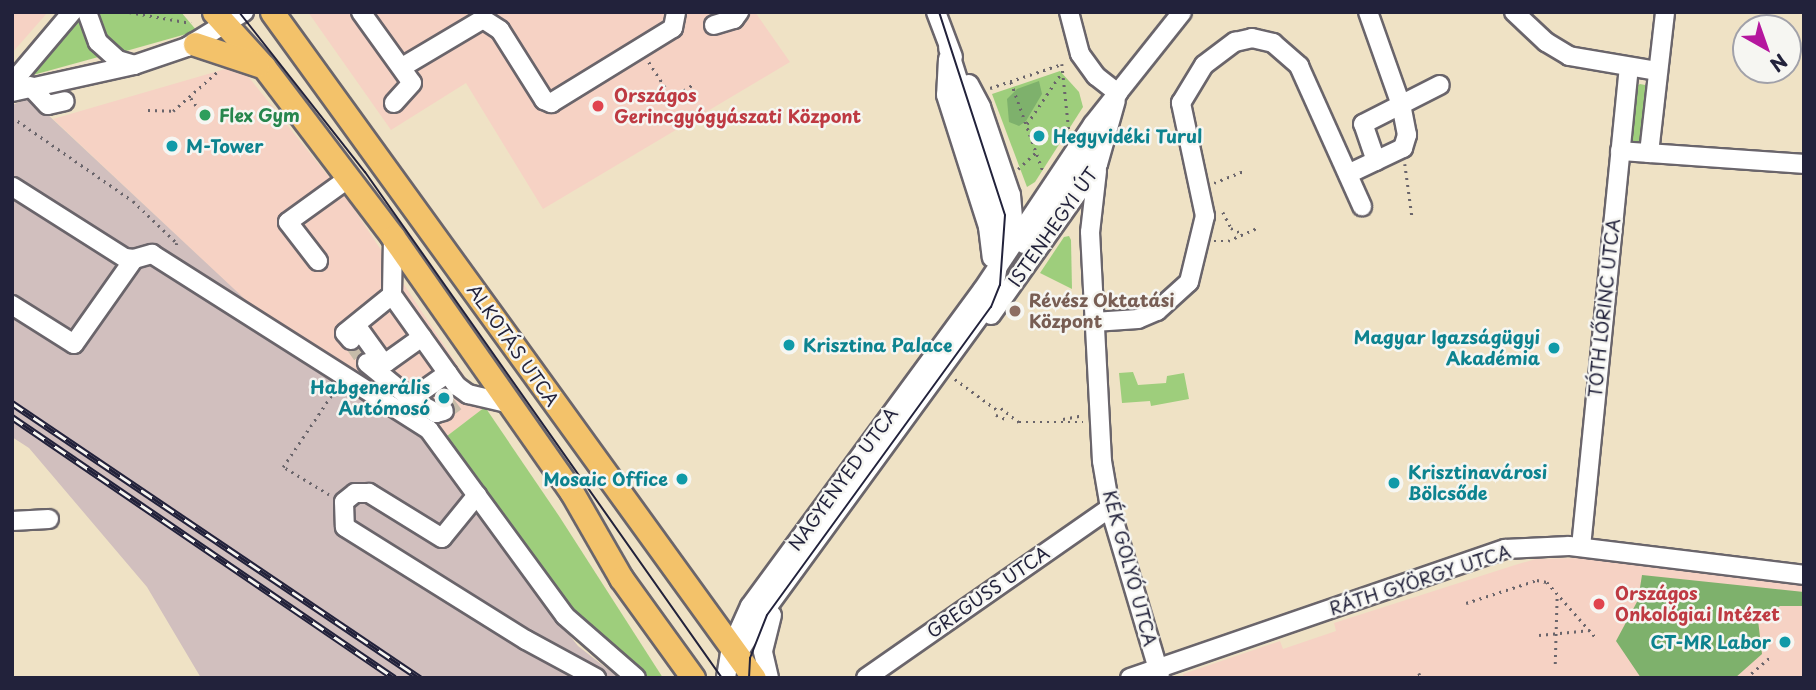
<!DOCTYPE html>
<meta charset="utf-8">
<style>
body{margin:0}
#map{position:relative;width:1816px;height:690px;overflow:hidden;background:#efe2c5;font-family:"Playpen Sans",sans-serif}
div>[style]{position:absolute}
.built>*{inset:0;background:#f6d2c4}
.industrial>*{inset:0;background:#d1bfbe}
.green>*{inset:0;background:#9ece7c}
.forest>*{inset:0;background:#7eb16c}
.minor-tunnel>*{height:18px;margin-top:-9px;transform-origin:0;background:repeating-linear-gradient(90deg,#c6bca9 0 18px,transparent 0 27px)}
.path>*{height:2.5px;margin-top:-1.25px;transform-origin:0;background:repeating-linear-gradient(90deg,#6a656b 0 2px,transparent 0 7px)}
.roads{filter:drop-shadow(2px 0 #6a656b) drop-shadow(-2px 0 #6a656b) drop-shadow(0 2px #6a656b) drop-shadow(0 -2px #6a656b)}
.minor>*{height:18px;margin:-9px;padding:0 9px;transform-origin:9px;border-radius:9px;background:#fff}
.major>*{height:23px;margin:-11.5px;padding:0 11.5px;transform-origin:11.5px;border-radius:11.5px;background:#f3c26a}
.tram>*{height:2px;margin:-1px;padding:0 1px;transform-origin:1px;border-radius:1px;background:#22223b}
.rail>*{height:7px;margin-top:-3.5px;transform-origin:0;background:repeating-linear-gradient(90deg,#f6f6f2 0 13px,#22223b 0 26px);box-sizing:border-box;border-block:2px solid #22223b}
.dots>*{width:19px;height:19px;translate:-50% -50%;box-sizing:border-box;border:4px solid #f6f6f2;border-radius:50%}
span{translate:-50% -50%;white-space:nowrap;text-align:center;line-height:1.15;-webkit-text-stroke:5px #f6f6f2;paint-order:stroke}
.health-label{font-size:18px;color:#be3a42;font-weight:700}
.left{translate:0 -50%;text-align:left}
.leisure-label{font-size:18px;color:#27864d;font-weight:700}
.culture-label{font-size:18px;color:#0d838f;font-weight:700}
.right{translate:-100% -50%;text-align:right}
.street-label{font-size:18px;color:#22223b}
.education-label{font-size:18px;color:#785e54;font-weight:700}
.frame{position:absolute;inset:0;border:14px solid #22223b;pointer-events:none}
.north{position:absolute;left:1732px;top:14px;width:70px;height:70px;box-sizing:border-box;background:#f6f6f2;border:2px solid #a1a1a9;border-radius:50%;rotate:140deg;font-size:19px;font-weight:700;line-height:28px;text-align:center;color:#22223b}
.north::after{content:'';display:block;margin:auto;width:24px;height:32px;background:#b5179e;clip-path:polygon(50% 0,100% 100%,50% 72%,0 100%)}
</style>
<div id="map">
<div class="built">
<i style="clip-path:polygon(12px 12px,48px 12px,12px 53px)"></i>
<i style="clip-path:polygon(308px 12px,755px 12px,790px 62px,543px 209px,466px 83px,391px 130px)"></i>
<i style="clip-path:polygon(239px 65px,350px 203px,485px 407px,447px 436px,265px 319px,53px 119px)"></i>
<i style="clip-path:polygon(1584px 558px,1804px 584px,1804px 678px,1184px 678px,1183px 674px,1280px 641px,1283px 649px,1336px 631px,1334px 623px,1515px 565px,1536px 559px)"></i>
</div>
<div class="industrial">
<i style="clip-path:polygon(30px 98px,265px 318px,447px 436px,518px 545px,564px 601px,547px 607px,578px 646px,619px 678px,201px 678px,147px 587px,29px 448px,12px 437px,12px 105px)"></i>
</div>
<div class="green">
<i style="clip-path:polygon(96px 12px,181px 12px,197px 31px,126px 51px,115px 48px,101px 33px)"></i>
<i style="clip-path:polygon(79px 15px,84px 36px,102px 56px,33px 75px,30px 71px)"></i>
<i style="clip-path:polygon(1060px 71px,1079px 92px,1083px 107px,1035px 182px,1027px 187px,992px 94px)"></i>
<i style="clip-path:polygon(1640px 84px,1645px 85px,1647px 95px,1641px 141px,1630px 145px,1634px 88px)"></i>
<i style="clip-path:polygon(1069px 236px,1071px 240px,1072px 289px,1040px 273px,1064px 237px)"></i>
<i style="clip-path:polygon(1133px 372px,1138px 385px,1166px 383px,1167px 376px,1184px 373px,1189px 399px,1151px 406px,1150px 401px,1122px 403px,1119px 373px)"></i>
<i style="clip-path:polygon(485px 407px,559px 516px,663px 678px,646px 678px,585px 627px,518px 545px,447px 436px)"></i>
</div>
<div class="forest">
<i style="clip-path:polygon(1039px 81px,1042px 94px,1026px 121px,1019px 126px,1009px 122px,1007px 99px,1017px 89px)"></i>
<i style="clip-path:polygon(1642px 575px,1804px 592px,1804px 606px,1780px 606px,1758px 620px,1762px 654px,1735px 678px,1641px 678px,1616px 641px,1638px 600px)"></i>
</div>
<div class="minor-tunnel">
<i style="left:351px;top:340px;width:28px;rotate:55deg"></i>
<i style="left:444px;top:411px;width:15px;rotate:-37deg"></i>
</div>
<div class="path">
<i style="left:129px;top:12px;width:63px;rotate:10.1deg"></i>
<i style="left:649px;top:62px;width:43px;rotate:57.4deg"></i>
<i style="left:672px;top:98px;width:24px;rotate:-33deg"></i>
<i style="left:1011px;top:82px;width:95px;rotate:70.2deg"></i>
<i style="left:990px;top:88px;width:76px;rotate:-18.4deg"></i>
<i style="left:1062px;top:64px;width:67px;rotate:84deg"></i>
<i style="left:191px;top:98px;width:11px;rotate:56deg"></i>
<i style="left:148px;top:110px;width:25px;rotate:2deg"></i>
<i style="left:173px;top:111px;width:59px;rotate:-41.6deg"></i>
<i style="left:12px;top:117px;width:147px;rotate:34.8deg"></i>
<i style="left:133px;top:201px;width:61px;rotate:43.7deg"></i>
<i style="left:177px;top:243px;width:5px;rotate:101deg"></i>
<i style="left:1027px;top:124px;width:63px;rotate:-56.1deg"></i>
<i style="left:1405px;top:164px;width:52px;rotate:82.3deg"></i>
<i style="left:1018px;top:169px;width:25px;rotate:-43deg"></i>
<i style="left:1214px;top:183px;width:32px;rotate:-22deg"></i>
<i style="left:1223px;top:212px;width:18px;rotate:63deg"></i>
<i style="left:1231px;top:228px;width:13px;rotate:27deg"></i>
<i style="left:1214px;top:241px;width:14px"></i>
<i style="left:1228px;top:241px;width:32px;rotate:-24deg"></i>
<i style="left:955px;top:379px;width:52px;rotate:36.4deg"></i>
<i style="left:1001px;top:408px;width:23px;rotate:38deg"></i>
<i style="left:1019px;top:422px;width:64px"></i>
<i style="left:996px;top:415px;width:13px;rotate:23deg"></i>
<i style="left:1063px;top:419px;width:20px;rotate:-11deg"></i>
<i style="left:329px;top:495px;width:54px;rotate:-148.7deg"></i>
<i style="left:283px;top:467px;width:93px;rotate:-56deg"></i>
<i style="left:1466px;top:603px;width:75px;rotate:-17.9deg"></i>
<i style="left:1537px;top:580px;width:10px;rotate:11deg"></i>
<i style="left:1547px;top:582px;width:76px;rotate:48.7deg"></i>
<i style="left:1539px;top:635px;width:52px;rotate:-5.5deg"></i>
<i style="left:1555px;top:664px;width:70px;rotate:-88.4deg"></i>
<i style="left:1419px;top:673px;width:5px;rotate:68deg"></i>
<i style="left:1746px;top:678px;width:33px;rotate:-41deg"></i>
</div>
<div class="roads">
<div class="minor">
<i style="left:87px;top:12px;width:32px;rotate:70deg"></i>
<i style="left:98px;top:42px;width:27px;rotate:42deg"></i>
<i style="left:118px;top:60px;width:17px;rotate:17deg"></i>
<i style="left:361px;top:12px;width:87px;rotate:54.3deg"></i>
<i style="left:412px;top:83px;width:27px;rotate:132deg"></i>
<i style="left:936px;top:12px;width:48px;rotate:69.3deg"></i>
<i style="left:1069px;top:12px;width:43px;rotate:75.3deg"></i>
<i style="left:1080px;top:54px;width:27px;rotate:54deg"></i>
<i style="left:1096px;top:76px;width:28px;rotate:38deg"></i>
<i style="left:1514px;top:12px;width:44px;rotate:43.2deg"></i>
<i style="left:1546px;top:42px;width:27px;rotate:31deg"></i>
<i style="left:1569px;top:56px;width:90px;rotate:9.6deg"></i>
<i style="left:714px;top:25px;width:21px;rotate:-17deg"></i>
<i style="left:734px;top:19px;width:9px;rotate:-54deg"></i>
<i style="left:948px;top:59px;width:36px;rotate:93deg"></i>
<i style="left:946px;top:95px;width:139px;rotate:72.3deg"></i>
<i style="left:988px;top:227px;width:31px;rotate:83deg"></i>
<i style="left:404px;top:66px;width:92px;rotate:-30.7deg"></i>
<i style="left:483px;top:19px;width:20px;rotate:33deg"></i>
<i style="left:500px;top:30px;width:83px;rotate:57.8deg"></i>
<i style="left:544px;top:100px;width:8px;rotate:23deg"></i>
<i style="left:551px;top:103px;width:143px;rotate:-31.6deg"></i>
<i style="left:673px;top:28px;width:16px;rotate:-79deg"></i>
<i style="left:12px;top:83px;width:93px;rotate:-49.8deg"></i>
<i style="left:969px;top:84px;width:26px;rotate:62deg"></i>
<i style="left:981px;top:107px;width:93px;rotate:71.2deg"></i>
<i style="left:1011px;top:195px;width:45px;rotate:84.9deg"></i>
<i style="left:30px;top:86px;width:26px;rotate:47deg"></i>
<i style="left:48px;top:105px;width:17px;rotate:-13deg"></i>
<i style="left:12px;top:92px;width:125px;rotate:-12.5deg"></i>
<i style="left:134px;top:65px;width:56px;rotate:-18.8deg"></i>
<i style="left:187px;top:47px;width:67px;rotate:-31.6deg"></i>
<i style="left:1620px;top:151px;width:184px;rotate:4deg"></i>
<i style="left:1649px;top:153px;width:142px;rotate:-83.5deg"></i>
<i style="left:1376px;top:161px;width:39px;rotate:-109deg"></i>
<i style="left:1363px;top:124px;width:86px;rotate:-26.9deg"></i>
<i style="left:1097px;top:171px;width:61px;rotate:96.5deg"></i>
<i style="left:1090px;top:232px;width:229px;rotate:87deg"></i>
<i style="left:1102px;top:461px;width:48px;rotate:80.3deg"></i>
<i style="left:1110px;top:508px;width:175px;rotate:73.4deg"></i>
<i style="left:1348px;top:174px;width:61px;rotate:-25.3deg"></i>
<i style="left:1403px;top:148px;width:14px;rotate:-73deg"></i>
<i style="left:1407px;top:135px;width:31px;rotate:-101deg"></i>
<i style="left:1401px;top:105px;width:99px;rotate:-109.5deg"></i>
<i style="left:13px;top:187px;width:133px;rotate:32.4deg"></i>
<i style="left:125px;top:258px;width:9px;rotate:6deg"></i>
<i style="left:393px;top:237px;width:58px;rotate:91deg"></i>
<i style="left:392px;top:295px;width:112px;rotate:54.5deg"></i>
<i style="left:457px;top:386px;width:14px;rotate:36deg"></i>
<i style="left:468px;top:394px;width:44px;rotate:13.1deg"></i>
<i style="left:1024px;top:244px;width:48px;rotate:-51.7deg"></i>
<i style="left:1054px;top:206px;width:84px;rotate:-59.2deg"></i>
<i style="left:318px;top:261px;width:49px;rotate:-127.6deg"></i>
<i style="left:288px;top:222px;width:75px;rotate:-35.8deg"></i>
<i style="left:12px;top:305px;width:73px;rotate:32.2deg"></i>
<i style="left:74px;top:344px;width:104px;rotate:-54.8deg"></i>
<i style="left:134px;top:259px;width:19px;rotate:-16deg"></i>
<i style="left:152px;top:254px;width:328px;rotate:32.4deg"></i>
<i style="left:429px;top:430px;width:230px;rotate:53.8deg"></i>
<i style="left:565px;top:616px;width:94px;rotate:41.1deg"></i>
<i style="left:991px;top:315px;width:185px;rotate:-54.7deg"></i>
<i style="left:1098px;top:164px;width:66px;rotate:-74.3deg"></i>
<i style="left:1094px;top:322px;width:44px;rotate:-3.9deg"></i>
<i style="left:1138px;top:319px;width:21px;rotate:-23deg"></i>
<i style="left:1157px;top:311px;width:43px;rotate:-42.2deg"></i>
<i style="left:1189px;top:282px;width:68px;rotate:-76.4deg"></i>
<i style="left:1205px;top:216px;width:116px;rotate:-102deg"></i>
<i style="left:1181px;top:103px;width:44px;rotate:-58.8deg"></i>
<i style="left:1204px;top:65px;width:39px;rotate:-37deg"></i>
<i style="left:1235px;top:42px;width:17px;rotate:-13deg"></i>
<i style="left:1252px;top:38px;width:22px;rotate:13deg"></i>
<i style="left:1273px;top:43px;width:35px;rotate:41deg"></i>
<i style="left:1299px;top:66px;width:154px;rotate:65.8deg"></i>
<i style="left:356px;top:325px;width:44px;rotate:54.2deg"></i>
<i style="left:382px;top:361px;width:5px;rotate:11deg"></i>
<i style="left:387px;top:362px;width:43px;rotate:-35.5deg"></i>
<i style="left:351px;top:340px;width:9px;rotate:-131deg"></i>
<i style="left:345px;top:333px;width:60px;rotate:-39deg"></i>
<i style="left:367px;top:363px;width:57px;rotate:39.3deg"></i>
<i style="left:411px;top:399px;width:29px;rotate:29deg"></i>
<i style="left:436px;top:413px;width:8px;rotate:-14deg"></i>
<i style="left:411px;top:399px;width:45px;rotate:-35.1deg"></i>
<i style="left:477px;top:495px;width:55px;rotate:129.1deg"></i>
<i style="left:442px;top:538px;width:86px;rotate:-148.3deg"></i>
<i style="left:369px;top:493px;width:14px;rotate:180deg"></i>
<i style="left:355px;top:493px;width:14px;rotate:141deg"></i>
<i style="left:344px;top:502px;width:25px;rotate:88deg"></i>
<i style="left:345px;top:527px;width:213px;rotate:32deg"></i>
<i style="left:526px;top:640px;width:80px;rotate:28.5deg"></i>
<i style="left:12px;top:521px;width:37px;rotate:-3deg"></i>
<i style="left:1581px;top:547px;width:481px;rotate:-84.3deg"></i>
<i style="left:734px;top:660px;width:57px;rotate:-58deg"></i>
<i style="left:764px;top:612px;width:374px;rotate:-53.9deg"></i>
<i style="left:984px;top:310px;width:23px;rotate:-65deg"></i>
<i style="left:994px;top:289px;width:55px;rotate:-80.5deg"></i>
<i style="left:1003px;top:235px;width:18px;rotate:-96deg"></i>
<i style="left:1001px;top:217px;width:177px;rotate:-107.4deg"></i>
<i style="left:726px;top:678px;width:30px;rotate:-81deg"></i>
<i style="left:731px;top:648px;width:46px;rotate:-65.7deg"></i>
<i style="left:750px;top:606px;width:393px;rotate:-53.7deg"></i>
<i style="left:983px;top:289px;width:198px;rotate:-56.3deg"></i>
<i style="left:1093px;top:124px;width:143px;rotate:-51.5deg"></i>
<i style="left:769px;top:678px;width:28px;rotate:-103deg"></i>
<i style="left:763px;top:651px;width:37px;rotate:-76deg"></i>
<i style="left:866px;top:678px;width:297px;rotate:-34.9deg"></i>
<i style="left:1130px;top:678px;width:397px;rotate:-19deg"></i>
<i style="left:1505px;top:549px;width:64px;rotate:-2.7deg"></i>
<i style="left:1569px;top:546px;width:237px;rotate:7deg"></i>
</div>
<div class="major">
<i style="left:214px;top:12px;width:74px;rotate:47.7deg"></i>
<i style="left:264px;top:67px;width:213px;rotate:52.8deg"></i>
<i style="left:393px;top:237px;width:310px;rotate:55deg"></i>
<i style="left:571px;top:491px;width:100px;rotate:60.1deg"></i>
<i style="left:621px;top:578px;width:123px;rotate:54.2deg"></i>
<i style="left:272px;top:12px;width:822px;rotate:54.11deg"></i>
<i style="left:195px;top:44px;width:66px;rotate:18.4deg"></i>
</div>
</div>
<div class="tram">
<i style="left:239px;top:12px;width:204px;rotate:51.8deg"></i>
<i style="left:365px;top:172px;width:619px;rotate:54.8deg"></i>
<i style="left:749px;top:678px;width:20px;rotate:-87deg"></i>
<i style="left:750px;top:658px;width:46px;rotate:-68.4deg"></i>
<i style="left:767px;top:615px;width:381px;rotate:-54deg"></i>
<i style="left:991px;top:307px;width:24px;rotate:-68deg"></i>
<i style="left:1000px;top:285px;width:70px;rotate:-85.9deg"></i>
<i style="left:1005px;top:215px;width:213px;rotate:-108deg"></i>
</div>
<div class="rail">
<i style="left:12px;top:403px;width:492px;rotate:34deg"></i>
<i style="left:12px;top:417px;width:463px;rotate:34.3deg"></i>
</div>
<div class="dots">
<i style="left:598px;top:106px;background:#e0444e"></i>
<i style="left:205px;top:115px;background:#2e9e5b"></i>
<i style="left:1039px;top:136px;background:#0f9aa8"></i>
<i style="left:172px;top:146px;background:#0f9aa8"></i>
<i style="left:1015px;top:311px;background:#8d6e63"></i>
<i style="left:789px;top:345px;background:#0f9aa8"></i>
<i style="left:1554px;top:348px;background:#0f9aa8"></i>
<i style="left:444px;top:398px;background:#0f9aa8"></i>
<i style="left:682px;top:479px;background:#0f9aa8"></i>
<i style="left:1394px;top:483px;background:#0f9aa8"></i>
<i style="left:1599px;top:604px;background:#e0444e"></i>
<i style="left:1785px;top:642px;background:#0f9aa8"></i>
</div>
<div class="health-label">
<span class="left" style="left:614px;top:106px">Országos<br>Gerincgyógyászati Központ</span>
<span class="left" style="left:1615px;top:604px">Országos<br>Onkológiai Intézet</span>
</div>
<div class="leisure-label">
<span class="left" style="left:219px;top:115px">Flex Gym</span>
</div>
<div class="culture-label">
<span class="left" style="left:1053px;top:136px">Hegyvidéki Turul</span>
<span class="left" style="left:186px;top:146px">M-Tower</span>
<span class="right" style="left:1540px;top:348px">Magyar Igazságügyi<br>Akadémia</span>
<span class="left" style="left:803px;top:345px">Krisztina Palace</span>
<span class="right" style="left:430px;top:398px">Habgenerális<br>Autómosó</span>
<span class="left" style="left:1408px;top:483px">Krisztinavárosi<br>Bölcsőde</span>
<span class="right" style="left:668px;top:479px">Mosaic Office</span>
<span class="right" style="left:1771px;top:642px">CT-MR Labor</span>
</div>
<div class="street-label">
<span style="left:1053px;top:227px;rotate:-55deg">ISTENHEGYI ÚT</span>
<span style="left:1604px;top:308px;rotate:-84deg">TÓTH LŐRINC UTCA</span>
<span style="left:513px;top:345px;rotate:55deg">ALKOTÁS UTCA</span>
<span style="left:843px;top:479px;rotate:-54deg">NAGYENYED UTCA</span>
<span style="left:1130px;top:568px;rotate:75deg">KÉK GOLYÓ UTCA</span>
<span style="left:1420px;top:580px;rotate:-18deg">RÁTH GYÖRGY UTCA</span>
<span style="left:988px;top:592px;rotate:-35deg">GREGUSS UTCA</span>
</div>
<div class="education-label">
<span class="left" style="left:1029px;top:311px">Révész Oktatási<br>Központ</span>
</div>
<div class="frame"></div>
<div class="north">N</div>
</div>
